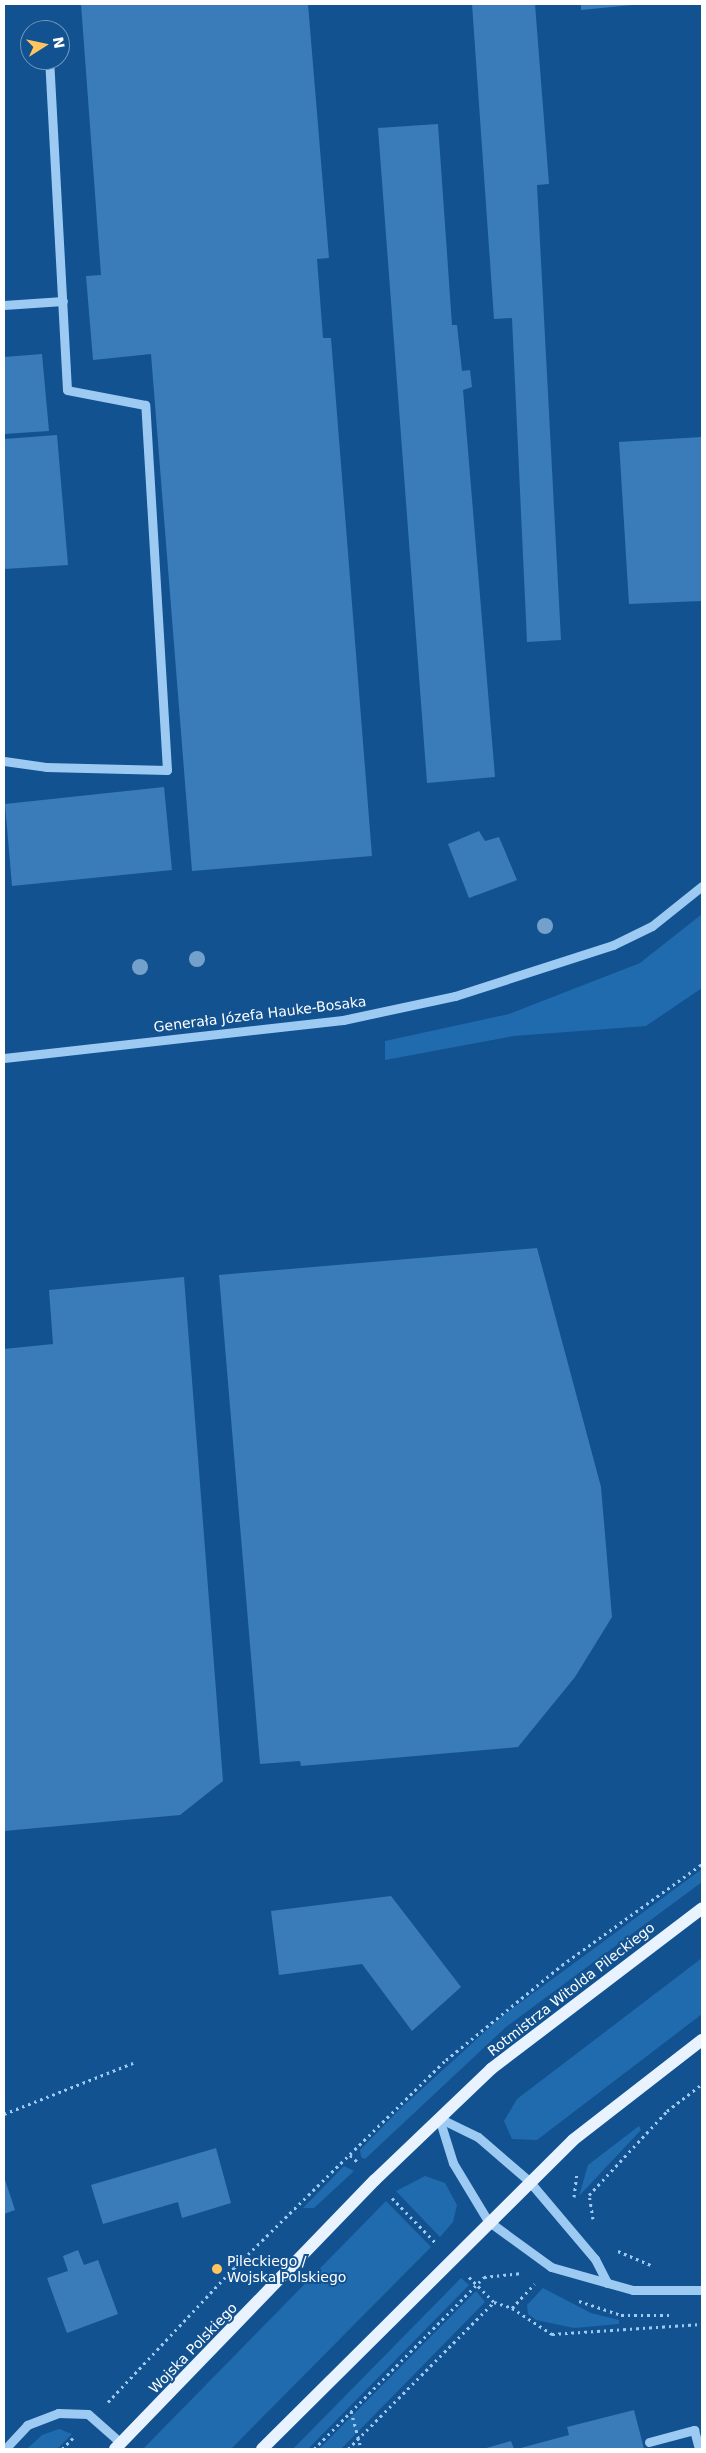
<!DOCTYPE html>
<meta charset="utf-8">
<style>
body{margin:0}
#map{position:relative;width:706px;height:2453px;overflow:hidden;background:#125290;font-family:"DejaVu Sans",sans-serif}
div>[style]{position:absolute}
.green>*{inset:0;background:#206bae}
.building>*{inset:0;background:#3a7cb9}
.path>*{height:3px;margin-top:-1.5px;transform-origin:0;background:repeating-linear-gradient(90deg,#9dcaf2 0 2.5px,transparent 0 6.5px)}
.minor>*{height:9px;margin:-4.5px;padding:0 4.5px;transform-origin:4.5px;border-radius:4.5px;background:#9dcaf2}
.major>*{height:12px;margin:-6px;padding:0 6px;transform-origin:6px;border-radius:6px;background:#e8f3ff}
.trees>*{width:16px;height:16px;margin:-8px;border-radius:50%;background:#74a1cc}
.dots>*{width:14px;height:14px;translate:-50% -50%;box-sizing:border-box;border:2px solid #125290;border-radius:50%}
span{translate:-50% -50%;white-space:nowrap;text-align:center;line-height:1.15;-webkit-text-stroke:4px #125290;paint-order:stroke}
.street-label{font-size:14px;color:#fff}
.poi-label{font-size:14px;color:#fff}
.left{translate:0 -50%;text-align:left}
.frame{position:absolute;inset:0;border:5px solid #fff;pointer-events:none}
.north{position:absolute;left:20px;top:20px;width:50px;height:50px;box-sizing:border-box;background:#125290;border:1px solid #7197bc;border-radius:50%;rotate:80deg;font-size:14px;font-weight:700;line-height:20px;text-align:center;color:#fff}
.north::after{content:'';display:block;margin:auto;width:18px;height:22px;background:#ffc55e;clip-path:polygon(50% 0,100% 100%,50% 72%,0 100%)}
</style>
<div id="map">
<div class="green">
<i style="clip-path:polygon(702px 914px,702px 988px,646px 1026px,514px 1036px,385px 1060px,385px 1041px,509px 1014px,640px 963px)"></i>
<i style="clip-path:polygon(702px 1869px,702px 1882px,506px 2027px,365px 2159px,361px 2157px,360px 2150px,400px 2109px,501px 2017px)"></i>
<i style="clip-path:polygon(702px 1958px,702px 2014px,537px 2140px,512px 2139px,504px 2121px,517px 2099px)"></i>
<i style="clip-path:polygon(639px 2126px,641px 2130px,579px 2196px,588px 2165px)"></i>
<i style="clip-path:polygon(344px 2166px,354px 2171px,314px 2208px,303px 2208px)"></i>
<i style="clip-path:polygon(425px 2176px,445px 2183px,457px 2205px,453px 2222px,440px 2237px,396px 2191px)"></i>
<i style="clip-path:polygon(386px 2201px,431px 2247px,231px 2449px,143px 2449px)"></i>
<i style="clip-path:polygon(461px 2278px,469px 2285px,308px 2449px,293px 2449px)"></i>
<i style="clip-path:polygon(543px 2288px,591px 2313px,619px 2320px,619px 2324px,574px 2328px,536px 2320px,528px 2314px,527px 2305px)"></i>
<i style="clip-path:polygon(476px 2291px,485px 2302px,341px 2449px,319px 2449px)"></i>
<i style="clip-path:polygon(59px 2429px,72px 2434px,57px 2449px,27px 2449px,42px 2435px)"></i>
</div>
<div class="building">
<i style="clip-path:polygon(81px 4px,308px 4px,329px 258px,317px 259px,323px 338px,331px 338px,372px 856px,192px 871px,151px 354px,93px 360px,86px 276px,101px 275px)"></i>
<i style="clip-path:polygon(472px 4px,535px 4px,549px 184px,537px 185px,561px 640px,527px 642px,512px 318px,494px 319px)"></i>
<i style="clip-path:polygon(581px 4px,632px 4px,632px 5px,581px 10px)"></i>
<i style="clip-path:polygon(438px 124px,452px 325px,457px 325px,462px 371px,470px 370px,472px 387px,463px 390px,495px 777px,427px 783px,378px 128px)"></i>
<i style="clip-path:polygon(42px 354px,49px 431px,4px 434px,4px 357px)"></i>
<i style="clip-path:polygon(57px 435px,68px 565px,4px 569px,4px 439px)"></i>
<i style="clip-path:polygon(702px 437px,702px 601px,629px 604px,619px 442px)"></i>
<i style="clip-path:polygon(164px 787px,172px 870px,12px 886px,5px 804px)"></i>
<i style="clip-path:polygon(479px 831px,485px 841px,499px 837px,517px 880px,469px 898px,448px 844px)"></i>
<i style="clip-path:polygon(537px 1248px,601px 1487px,612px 1617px,575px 1677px,518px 1747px,301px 1766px,300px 1761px,260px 1764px,219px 1275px)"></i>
<i style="clip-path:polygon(184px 1277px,223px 1781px,180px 1815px,4px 1831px,4px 1349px,53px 1344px,49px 1290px)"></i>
<i style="clip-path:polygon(391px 1896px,461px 1987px,412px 2031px,362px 1964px,279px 1975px,271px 1911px)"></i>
<i style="clip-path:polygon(216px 2148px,231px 2203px,182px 2218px,178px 2202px,103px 2224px,91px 2185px)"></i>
<i style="clip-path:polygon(4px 2177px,15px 2210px,4px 2214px)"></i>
<i style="clip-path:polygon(78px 2250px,84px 2265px,98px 2260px,118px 2314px,67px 2333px,47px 2278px,68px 2271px,63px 2256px)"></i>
<i style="clip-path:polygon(634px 2410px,644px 2449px,517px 2449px,569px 2435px,567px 2427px)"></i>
<i style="clip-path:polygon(511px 2441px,514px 2449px,483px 2449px)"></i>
</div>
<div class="path">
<i style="left:4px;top:2114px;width:139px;rotate:-21.6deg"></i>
<i style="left:350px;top:2155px;width:12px;rotate:42deg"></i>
<i style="left:574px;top:2197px;width:24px;rotate:-83deg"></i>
<i style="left:392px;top:2198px;width:62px;rotate:45.7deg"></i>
<i style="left:593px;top:2219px;width:24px;rotate:-99deg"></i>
<i style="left:589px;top:2195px;width:115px;rotate:-47.1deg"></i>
<i style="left:667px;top:2111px;width:44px;rotate:-37.6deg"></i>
<i style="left:618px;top:2251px;width:36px;rotate:23deg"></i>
<i style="left:469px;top:2277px;width:35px;rotate:45deg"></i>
<i style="left:494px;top:2302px;width:19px;rotate:18deg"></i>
<i style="left:512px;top:2308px;width:48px;rotate:33deg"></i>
<i style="left:552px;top:2334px;width:150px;rotate:-3.8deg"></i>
<i style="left:579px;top:2301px;width:44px;rotate:18.4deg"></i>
<i style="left:621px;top:2315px;width:49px"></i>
<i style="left:512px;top:2308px;width:33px;rotate:-47deg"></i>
<i style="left:108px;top:2402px;width:184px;rotate:-46.8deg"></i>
<i style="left:234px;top:2268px;width:297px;rotate:-44.5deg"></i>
<i style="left:446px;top:2060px;width:150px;rotate:-39.3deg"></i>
<i style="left:562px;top:1965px;width:173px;rotate:-35.8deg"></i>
<i style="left:351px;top:2411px;width:39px;rotate:75deg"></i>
<i style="left:62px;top:2449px;width:17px;rotate:-45deg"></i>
<i style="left:314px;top:2449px;width:242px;rotate:-45.3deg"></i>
<i style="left:484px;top:2277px;width:36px;rotate:-6deg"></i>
<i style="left:348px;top:2449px;width:207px;rotate:-45.2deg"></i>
</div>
<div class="minor">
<i style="left:4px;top:305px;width:59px;rotate:-3.9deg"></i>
<i style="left:4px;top:761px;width:42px;rotate:8.1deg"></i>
<i style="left:46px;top:767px;width:121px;rotate:1.4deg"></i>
<i style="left:167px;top:770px;width:366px;rotate:-93.4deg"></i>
<i style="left:145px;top:405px;width:79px;rotate:-169.1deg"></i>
<i style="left:67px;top:390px;width:330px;rotate:-93.1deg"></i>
<i style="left:4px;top:1058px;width:341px;rotate:-6.4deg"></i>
<i style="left:343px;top:1020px;width:115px;rotate:-12.1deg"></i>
<i style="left:455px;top:996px;width:166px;rotate:-17.9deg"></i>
<i style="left:613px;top:945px;width:43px;rotate:-26deg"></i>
<i style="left:652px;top:926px;width:64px;rotate:-38.7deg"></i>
<i style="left:439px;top:2118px;width:47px;rotate:72.7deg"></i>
<i style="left:453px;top:2163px;width:68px;rotate:58.9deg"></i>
<i style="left:488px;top:2221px;width:78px;rotate:36.1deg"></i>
<i style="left:551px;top:2267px;width:85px;rotate:15.7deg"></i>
<i style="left:633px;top:2290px;width:69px"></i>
<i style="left:439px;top:2118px;width:43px;rotate:26deg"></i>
<i style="left:478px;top:2137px;width:67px;rotate:40.8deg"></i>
<i style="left:529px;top:2181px;width:102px;rotate:49.8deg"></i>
<i style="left:595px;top:2259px;width:27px;rotate:63deg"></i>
<i style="left:649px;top:2442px;width:47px;rotate:-14.9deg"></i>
<i style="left:694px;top:2430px;width:20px;rotate:75deg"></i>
<i style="left:5px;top:2449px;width:33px;rotate:-47deg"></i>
<i style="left:27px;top:2425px;width:33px;rotate:-21deg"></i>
<i style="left:58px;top:2413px;width:30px;rotate:2deg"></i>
<i style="left:88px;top:2414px;width:44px;rotate:41.3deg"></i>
</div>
<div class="major">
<i style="left:115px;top:2449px;width:374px;rotate:-46deg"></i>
<i style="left:375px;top:2180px;width:161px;rotate:-43.7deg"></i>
<i style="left:491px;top:2069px;width:265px;rotate:-37.3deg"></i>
<i style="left:262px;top:2449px;width:438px;rotate:-44.8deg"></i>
<i style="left:573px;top:2140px;width:163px;rotate:-37.8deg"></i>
</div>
<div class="trees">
<i style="left:545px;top:926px"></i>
<i style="left:197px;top:959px"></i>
<i style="left:140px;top:967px"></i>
</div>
<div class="dots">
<i style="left:217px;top:2269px;background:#ffc55e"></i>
</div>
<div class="street-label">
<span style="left:260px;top:1014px;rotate:-7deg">Generała Józefa Hauke-Bosaka</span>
<span style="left:571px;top:1989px;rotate:-38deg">Rotmistrza Witolda Pileckiego</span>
<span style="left:193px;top:2348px;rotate:-46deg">Wojska Polskiego</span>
</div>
<div class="poi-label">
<span class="left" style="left:227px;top:2269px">Pileckiego /<br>Wojska Polskiego</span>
</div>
<div class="frame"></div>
<div class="north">N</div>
</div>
